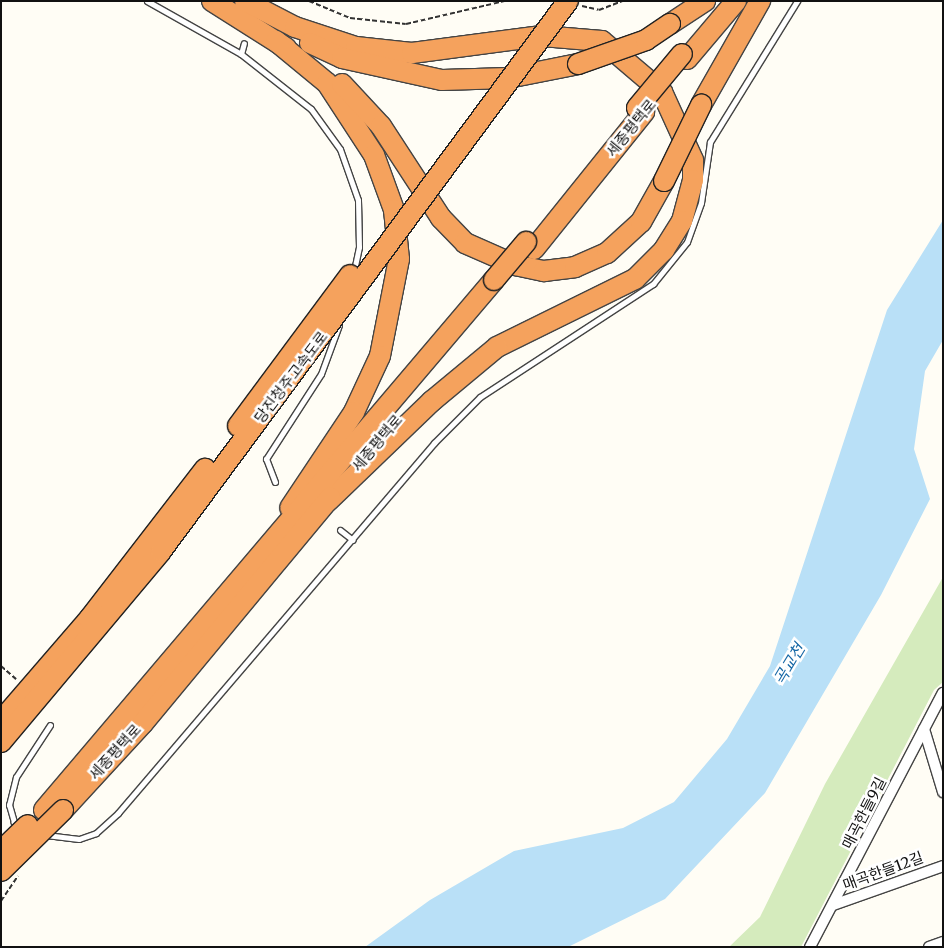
<!DOCTYPE html>
<meta charset="utf-8">
<style>
body{margin:0}
#map{position:relative;width:944px;height:948px;overflow:hidden;background:#fffdf5;font-family:Merriweather,"Noto Sans KR",serif}
div>[style]{position:absolute}
.green>*{inset:0;background:#d5ebbd}
.water>*{inset:0;background:#b9e0f7}
.path>*{height:2px;margin-top:-1px;transform-origin:0;background:repeating-linear-gradient(90deg,#333 0 5px,transparent 0 7.5px)}
.roads{filter:drop-shadow(1px 0 #444) drop-shadow(-1px 0 #444) drop-shadow(0 1px #444) drop-shadow(0 -1px #444)}
.lane>*{height:5px;margin:-2.5px;padding:0 2.5px;transform-origin:2.5px;border-radius:2.5px;background:#fff}
.street>*{height:10px;margin:-5px;padding:0 5px;transform-origin:5px;border-radius:5px;background:#fff}
.highway>*{height:20px;margin:-10px;padding:0 10px;transform-origin:10px;border-radius:10px;background:#f5a25d}
.bridges{filter:drop-shadow(1px 0 #222) drop-shadow(-1px 0 #222) drop-shadow(0 1px #222) drop-shadow(0 -1px #222)}
.highway-bridge>*{height:20px;margin:-10px;padding:0 10px;transform-origin:10px;border-radius:10px;background:#f5a25d}
span{translate:-50% -50%;white-space:nowrap;text-align:center;line-height:1.15;-webkit-text-stroke:5px #fff;paint-order:stroke}
.street-label{font-size:15px;color:#111}
.water-label{font-size:16px;color:#1768a6;font-style:italic}
.frame{position:absolute;inset:0;border:2px solid #111;pointer-events:none}
</style>
<div id="map">
<div class="green">
<i style="clip-path:polygon(943px 577px,943px 682px,934px 690px,801px 947px,729px 947px,760px 917px,825px 784px)"></i>
</div>
<div class="water">
<i style="clip-path:polygon(943px 220px,943px 340px,925px 371px,914px 449px,930px 499px,881px 595px,765px 793px,665px 899px,568px 947px,365px 947px,430px 900px,514px 851px,623px 828px,674px 802px,727px 739px,770px 666px,887px 310px)"></i>
</div>
<div class="path">
<i style="left:309px;top:1px;width:44px;rotate:22.5deg"></i>
<i style="left:350px;top:18px;width:56px;rotate:6.1deg"></i>
<i style="left:406px;top:24px;width:102px;rotate:-13.1deg"></i>
<i style="left:582px;top:6px;width:17px;rotate:13deg"></i>
<i style="left:599px;top:10px;width:25px;rotate:-21deg"></i>
<i style="left:1px;top:666px;width:20px;rotate:41deg"></i>
<i style="left:1px;top:901px;width:30px;rotate:-56deg"></i>
</div>
<div class="roads">
<div class="lane">
<i style="left:147px;top:1px;width:108px;rotate:29.4deg"></i>
<i style="left:241px;top:54px;width:89px;rotate:38.2deg"></i>
<i style="left:311px;top:109px;width:49px;rotate:54.1deg"></i>
<i style="left:340px;top:149px;width:54px;rotate:70.6deg"></i>
<i style="left:358px;top:200px;width:47px;rotate:88.8deg"></i>
<i style="left:359px;top:247px;width:25px;rotate:102deg"></i>
<i style="left:241px;top:54px;width:11px;rotate:-75deg"></i>
<i style="left:275px;top:482px;width:25px;rotate:-111deg"></i>
<i style="left:266px;top:459px;width:101px;rotate:-57.1deg"></i>
<i style="left:321px;top:374px;width:52px;rotate:-69.8deg"></i>
<i style="left:340px;top:530px;width:16px;rotate:38deg"></i>
<i style="left:22px;top:825px;width:9px;rotate:-159deg"></i>
<i style="left:14px;top:822px;width:18px;rotate:-106deg"></i>
<i style="left:9px;top:805px;width:29px;rotate:-76deg"></i>
<i style="left:16px;top:777px;width:62px;rotate:-56.8deg"></i>
<i style="left:46px;top:835px;width:33px;rotate:7deg"></i>
<i style="left:79px;top:839px;width:18px;rotate:-19deg"></i>
<i style="left:96px;top:833px;width:30px;rotate:-42deg"></i>
<i style="left:118px;top:813px;width:487px;rotate:-49.5deg"></i>
<i style="left:434px;top:443px;width:65px;rotate:-45deg"></i>
<i style="left:480px;top:397px;width:207px;rotate:-33.2deg"></i>
<i style="left:653px;top:284px;width:54px;rotate:-51deg"></i>
<i style="left:687px;top:242px;width:41px;rotate:-70.3deg"></i>
<i style="left:701px;top:203px;width:62px;rotate:-81.6deg"></i>
<i style="left:710px;top:142px;width:166px;rotate:-58.3deg"></i>
</div>
<div class="street">
<i style="left:924px;top:729px;width:66px;rotate:73.2deg"></i>
<i style="left:833px;top:905px;width:117px;rotate:-19.5deg"></i>
<i style="left:810px;top:947px;width:287px;rotate:-62.4deg"></i>
<i style="left:929px;top:947px;width:15px;rotate:-20deg"></i>
</div>
<div class="highway">
<i style="left:212px;top:1px;width:88px;rotate:32.4deg"></i>
<i style="left:245px;top:1px;width:56px;rotate:27.5deg"></i>
<i style="left:295px;top:27px;width:64px;rotate:18.2deg"></i>
<i style="left:356px;top:47px;width:56px;rotate:6.1deg"></i>
<i style="left:412px;top:53px;width:131px;rotate:-7.5deg"></i>
<i style="left:542px;top:36px;width:60px;rotate:4.8deg"></i>
<i style="left:602px;top:41px;width:79px;rotate:40.4deg"></i>
<i style="left:662px;top:92px;width:75px;rotate:65.5deg"></i>
<i style="left:693px;top:160px;width:20px;rotate:90deg"></i>
<i style="left:693px;top:180px;width:42px;rotate:105deg"></i>
<i style="left:682px;top:221px;width:34px;rotate:122deg"></i>
<i style="left:664px;top:250px;width:41px;rotate:135deg"></i>
<i style="left:635px;top:279px;width:154px;rotate:153.8deg"></i>
<i style="left:497px;top:347px;width:85px;rotate:140.3deg"></i>
<i style="left:432px;top:401px;width:143px;rotate:136.1deg"></i>
<i style="left:670px;top:24px;width:42px;rotate:-33.3deg"></i>
<i style="left:276px;top:41px;width:66px;rotate:39.5deg"></i>
<i style="left:327px;top:83px;width:86px;rotate:56.9deg"></i>
<i style="left:374px;top:155px;width:59px;rotate:70deg"></i>
<i style="left:394px;top:210px;width:49px;rotate:84.2deg"></i>
<i style="left:399px;top:259px;width:99px;rotate:101.1deg"></i>
<i style="left:380px;top:356px;width:62px;rotate:114.9deg"></i>
<i style="left:354px;top:412px;width:115px;rotate:123.7deg"></i>
<i style="left:310px;top:43px;width:35px;rotate:25deg"></i>
<i style="left:342px;top:58px;width:102px;rotate:12.4deg"></i>
<i style="left:442px;top:80px;width:66px;rotate:-1.7deg"></i>
<i style="left:508px;top:78px;width:71px;rotate:-11.3deg"></i>
<i style="left:687px;top:59px;width:76px;rotate:-49.8deg"></i>
<i style="left:342px;top:84px;width:57px;rotate:47.1deg"></i>
<i style="left:381px;top:126px;width:110px;rotate:56.9deg"></i>
<i style="left:441px;top:218px;width:35px;rotate:46deg"></i>
<i style="left:465px;top:243px;width:55px;rotate:23.7deg"></i>
<i style="left:515px;top:265px;width:30px;rotate:12deg"></i>
<i style="left:544px;top:271px;width:31px;rotate:-7deg"></i>
<i style="left:575px;top:267px;width:35px;rotate:-24deg"></i>
<i style="left:607px;top:253px;width:46px;rotate:-42.4deg"></i>
<i style="left:641px;top:222px;width:47px;rotate:-60.7deg"></i>
<i style="left:701px;top:105px;width:120px;rotate:-60.4deg"></i>
<i style="left:534px;top:249px;width:176px;rotate:-51.2deg"></i>
<i style="left:44px;top:810px;width:695px;rotate:-49.67deg"></i>
<i style="left:63px;top:810px;width:118px;rotate:-47.4deg"></i>
<i style="left:143px;top:723px;width:293px;rotate:-50.3deg"></i>
</div>
</div>
<div class="bridges">
<div class="highway-bridge">
<i style="left:578px;top:64px;width:72px;rotate:-19.4deg"></i>
<i style="left:646px;top:40px;width:29px;rotate:-34deg"></i>
<i style="left:637px;top:108px;width:70px;rotate:-50.2deg"></i>
<i style="left:664px;top:181px;width:85px;rotate:-64deg"></i>
<i style="left:494px;top:280px;width:50px;rotate:-49.9deg"></i>
<i style="left:238px;top:426px;width:188px;rotate:-53.4deg"></i>
<i style="left:1px;top:721px;width:135px;rotate:-49.2deg"></i>
<i style="left:89px;top:619px;width:190px;rotate:-52.3deg"></i>
<i style="left:1px;top:742px;width:249px;rotate:-50deg"></i>
<i style="left:161px;top:551px;width:684px;rotate:-53.5deg"></i>
<i style="left:1px;top:851px;width:37px;rotate:-44deg"></i>
<i style="left:1px;top:871px;width:87px;rotate:-44.5deg"></i>
</div>
</div>
<div class="street-label">
<span style="left:631px;top:128px;rotate:-51deg">세종평택로</span>
<span style="left:291px;top:377px;rotate:-53deg">당진청주고속도로</span>
<span style="left:377px;top:443px;rotate:-50deg">세종평택로</span>
<span style="left:115px;top:752px;rotate:-48deg">세종평택로</span>
<span style="left:864px;top:813px;rotate:-63deg">매곡한들9길</span>
<span style="left:883px;top:871px;rotate:-20deg">매곡한들12길</span>
</div>
<div class="water-label">
<span style="left:789px;top:664px;rotate:-59deg">곡교천</span>
</div>
<div class="frame"></div>
</div>
